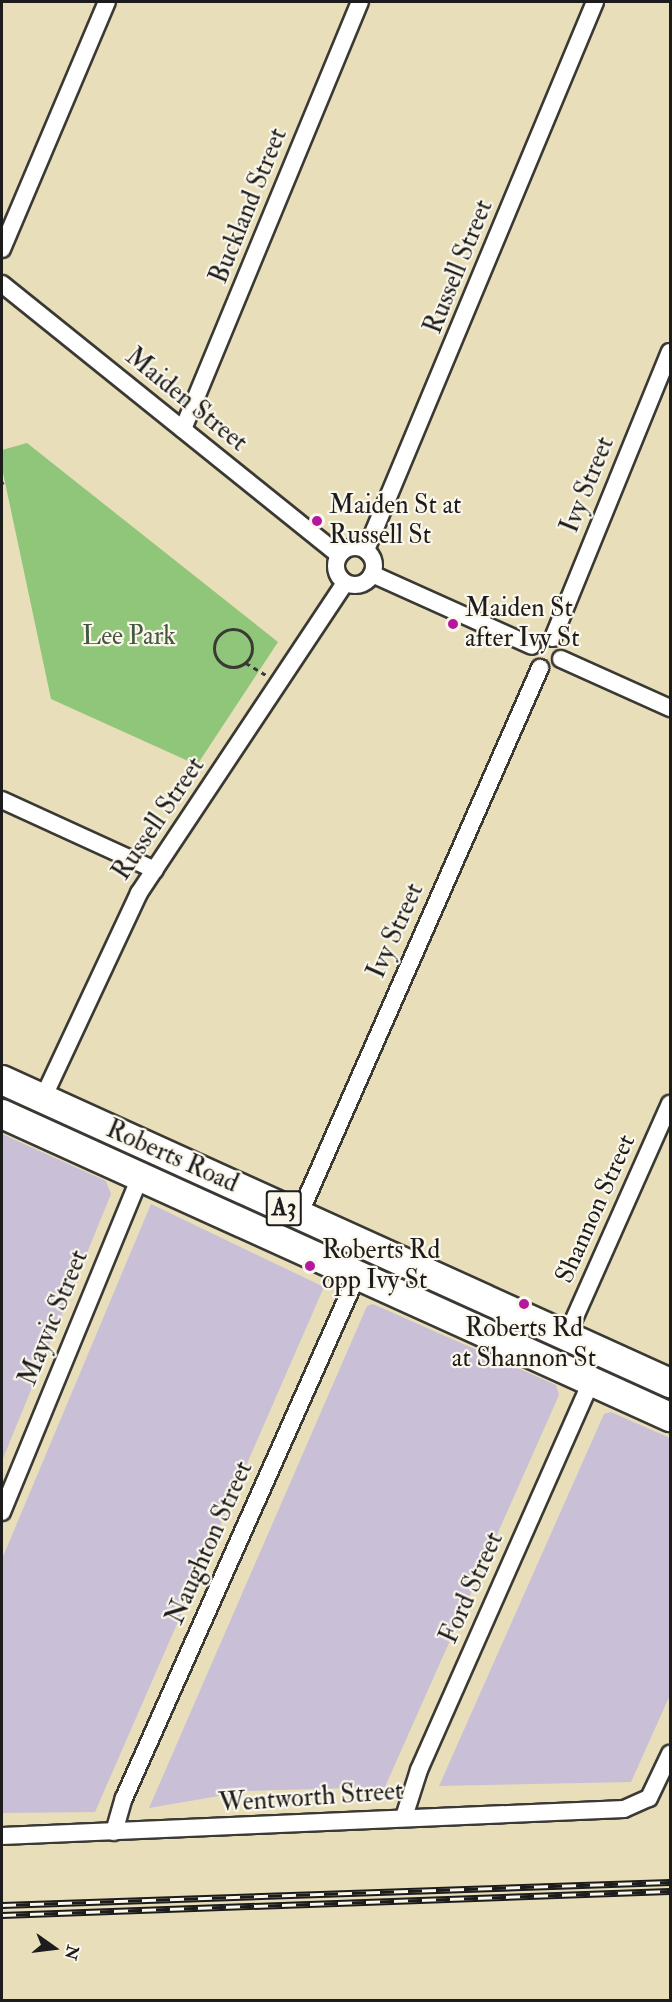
<!DOCTYPE html>
<style>
body{margin:0}
#map{position:relative;width:672px;height:2002px;overflow:hidden;background:#e8dfba;font-family:"IM FELL Double Pica",serif}
div>[style]{position:absolute}
.industrial>*{inset:0;background:#c9bfd7}
.green>*{inset:0;background:#8fc679}
.path>*{height:3px;margin-top:-1.5px;transform-origin:0;background:repeating-linear-gradient(90deg,#3b3934 0 4.5px,transparent 0 9px)}
.path>.ring{margin:-1.5px;padding:0;box-sizing:content-box;background:none;border:3px solid #3b3934;border-radius:50%}
.roads{filter:drop-shadow(2px 0 #3b3934) drop-shadow(-2px 0 #3b3934) drop-shadow(0 2px #3b3934) drop-shadow(0 -2px #3b3934)}
.minor>*{height:16px;margin:-8px;padding:0 8px;transform-origin:8px;border-radius:8px;background:#fff}
.minor>.ring{margin:-8px;padding:0;box-sizing:content-box;background:none;border:16px solid #fff;border-radius:50%}
.trunk>*{height:28px;margin:-14px;padding:0 14px;transform-origin:14px;border-radius:14px;background:#fff}
.rail>*{height:7px;margin-top:-3.5px;transform-origin:0;background:repeating-linear-gradient(90deg,#fbf7ec 0 14px,#1c1c1c 0 28px);box-sizing:border-box;border-block:2px solid #1c1c1c}
.dots>*{width:16px;height:16px;translate:-50% -50%;box-sizing:border-box;border:3px solid #fbf7ec;border-radius:50%}
span{translate:-50% -50%;white-space:nowrap;text-align:center;line-height:1.15;-webkit-text-stroke:4.5px #fbf7ec;paint-order:stroke}
.shield-label span{padding:2px 4px;background:#fbf7ec;border:2px solid;border-radius:4px;-webkit-text-stroke-width:0}
.shield-label{font-size:24px;color:#1c1c1c;font-weight:700}
.street-label{font-size:26px;color:#1c1c1c}
.poi-label{font-size:26px;color:#1c1c1c}
.left{translate:0 -50%;text-align:left}
.park-label{font-size:26px;color:#44583d}
.frame{position:absolute;inset:0;border:3px solid #1c1c1c;pointer-events:none}
.north{position:absolute;left:24px;top:1918px;width:60px;height:60px;-webkit-text-stroke:4px #fbf7ec;paint-order:stroke;rotate:104deg;font-size:16px;font-weight:700;line-height:24px;text-align:center;color:#1c1c1c}
.north::after{content:'';display:block;margin:auto;width:21px;height:27px;background:#1c1c1c;clip-path:polygon(50% 0,100% 100%,50% 72%,0 100%)}
</style>
<div id="map">
<div class="industrial">
<i style="clip-path:polygon(2px 1134px,106px 1181px,111px 1194px,2px 1461px)"></i>
<i style="clip-path:polygon(151px 1204px,324px 1287px,95px 1812px,2px 1813px,2px 1559px)"></i>
<i style="clip-path:polygon(373px 1304px,556px 1385px,559px 1395px,385px 1787px,248px 1791px,149px 1808px,367px 1306px)"></i>
<i style="clip-path:polygon(611px 1412px,670px 1438px,670px 1695px,631px 1782px,439px 1786px,604px 1414px)"></i>
</div>
<div class="green">
<i style="clip-path:polygon(27px 443px,278px 642px,197px 765px,51px 699px,2px 468px,2px 450px)"></i>
<i style="clip-path:polygon(2px 1091px,512px 1322px,508px 1332px,2px 1102px)"></i>
</div>
<div class="path">
<i style="left:2px;top:483px;width:2px;rotate:-27deg"></i>
<i class="ring" style="left:214px;top:629px;width:35px;height:35px"></i>
<i style="left:246px;top:663px;width:23px;rotate:31deg"></i>
</div>
<div class="roads">
<div class="minor">
<i style="left:2px;top:249px;width:268px;rotate:-67deg"></i>
<i style="left:2px;top:284px;width:432px;rotate:38.8deg"></i>
<i style="left:183px;top:429px;width:462px;rotate:-67.5deg"></i>
<i class="ring" style="left:336px;top:547px;width:22px;height:22px"></i>
<i style="left:366px;top:550px;width:594px;rotate:-67.32deg"></i>
<i style="left:372px;top:574px;width:175px;rotate:24.2deg"></i>
<i style="left:553px;top:638px;width:309px;rotate:-67.8deg"></i>
<i style="left:561px;top:659px;width:120px;rotate:24.2deg"></i>
<i style="left:2px;top:800px;width:168px;rotate:24.6deg"></i>
<i style="left:43px;top:1098px;width:226px;rotate:-64.9deg"></i>
<i style="left:139px;top:893px;width:372px;rotate:-56.4deg"></i>
<i style="left:299px;top:1215px;width:598px;rotate:-66.22deg"></i>
<i style="left:567px;top:1335px;width:253px;rotate:-66deg"></i>
<i style="left:2px;top:1512px;width:362px;rotate:-67.6deg"></i>
<i style="left:404px;top:1817px;width:49px;rotate:-72.3deg"></i>
<i style="left:419px;top:1770px;width:425px;rotate:-66.1deg"></i>
<i style="left:114px;top:1832px;width:35px;rotate:-74deg"></i>
<i style="left:124px;top:1798px;width:572px;rotate:-65.95deg"></i>
<i style="left:2px;top:1836px;width:623px;rotate:-2.49deg"></i>
<i style="left:624px;top:1809px;width:27px;rotate:-24deg"></i>
<i style="left:649px;top:1798px;width:49px;rotate:-64.5deg"></i>
</div>
<div class="trunk">
<i style="left:2px;top:1080px;width:734px;rotate:24.4deg"></i>
<i style="left:2px;top:1114px;width:734px;rotate:24.4deg"></i>
</div>
</div>
<div class="rail">
<i style="left:2px;top:1905px;width:668px;rotate:-1.97deg"></i>
<i style="left:2px;top:1915px;width:668px;rotate:-2.06deg"></i>
</div>
<div class="dots">
<i style="left:317px;top:521px;background:#b5179e"></i>
<i style="left:453px;top:624px;background:#b5179e"></i>
<i style="left:310px;top:1266px;background:#b5179e"></i>
<i style="left:524px;top:1304px;background:#b5179e"></i>
</div>
<div class="shield-label">
<span style="left:284px;top:1208px">A3</span>
</div>
<div class="street-label">
<span style="left:249px;top:206px;rotate:-68deg">Buckland Street</span>
<span style="left:459px;top:267px;rotate:-68deg">Russell Street</span>
<span style="left:186px;top:400px;rotate:39deg">Maiden Street</span>
<span style="left:588px;top:485px;rotate:-68deg">Ivy Street</span>
<span style="left:159px;top:819px;rotate:-56deg">Russell Street</span>
<span style="left:396px;top:931px;rotate:-66deg">Ivy Street</span>
<span style="left:172px;top:1157px;rotate:24deg">Roberts Road</span>
<span style="left:596px;top:1209px;rotate:-66deg">Shannon Street</span>
<span style="left:54px;top:1318px;rotate:-68deg">Mayvic Street</span>
<span style="left:210px;top:1543px;rotate:-66deg">Naughton Street</span>
<span style="left:472px;top:1588px;rotate:-66deg">Ford Street</span>
<span style="left:311px;top:1798px;rotate:-4deg">Wentworth Street</span>
</div>
<div class="poi-label">
<span class="left" style="left:329px;top:521px">Maiden St at<br>Russell St</span>
<span class="left" style="left:465px;top:624px">Maiden St<br>after Ivy St</span>
<span class="left" style="left:322px;top:1266px">Roberts Rd<br>opp Ivy St</span>
<span style="left:524px;top:1344px">Roberts Rd<br>at Shannon St</span>
</div>
<div class="park-label">
<span style="left:129px;top:637px">Lee Park</span>
</div>
<div class="frame"></div>
<div class="north">N</div>
</div>
